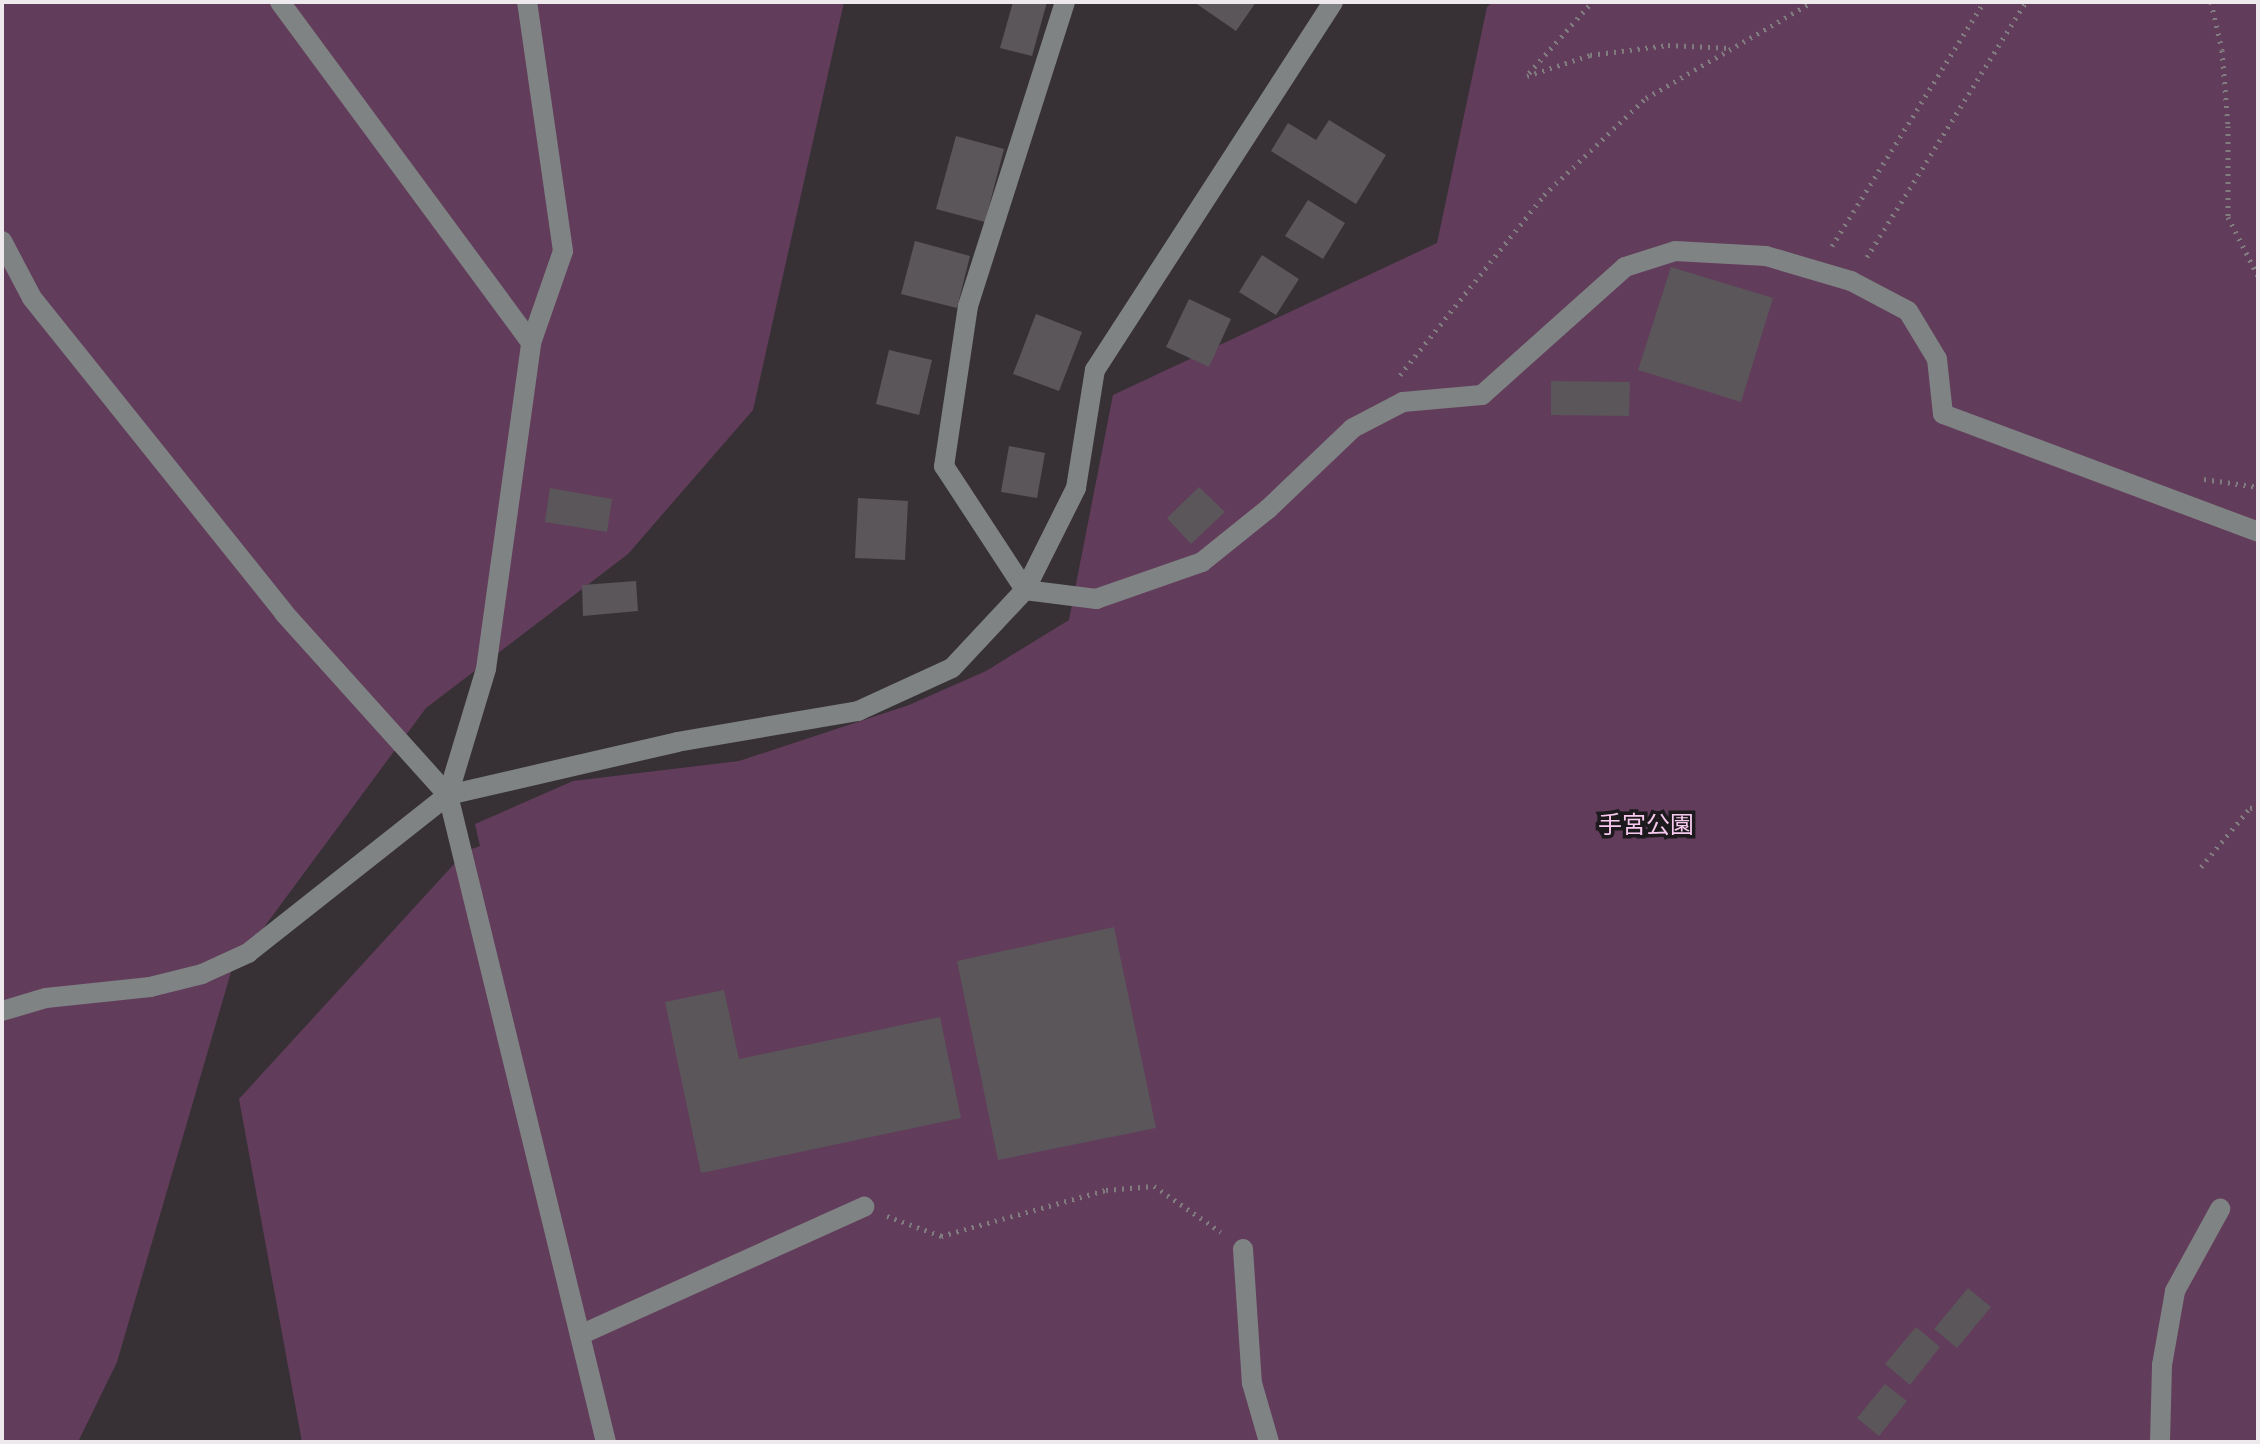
<!DOCTYPE html>
<meta charset="utf-8">
<style>
body{margin:0}
#map{position:relative;width:2260px;height:1444px;overflow:hidden;background:#373135;font-family:"Public Sans","Noto Sans JP",sans-serif}
div>[style]{position:absolute}
.green>*{inset:0;background:#623c5b}
.building>*{inset:0;background:#5b565a}
.path>*{height:5px;margin-top:-2.5px;transform-origin:0;background:repeating-linear-gradient(90deg,#817c7f 0 2px,transparent 0 8px)}
.minor>*{height:20px;margin:-10px;padding:0 10px;transform-origin:10px;border-radius:10px;background:#7f8383}
span{translate:-50% -50%;white-space:nowrap;text-align:center;line-height:1.15;-webkit-text-stroke:7px #1c1a1c;paint-order:stroke}
.park-label{font-size:24px;color:#f8c9ee}
.frame{position:absolute;inset:0;border:4px solid #ede9ec;pointer-events:none}
</style>
<div id="map">
<div class="green">
<i style="clip-path:polygon(2px 2px,844px 2px,753px 410px,628px 554px,426px 708px,231px 972px,117px 1362px,78px 1442px,2px 1442px)"></i>
<i style="clip-path:polygon(1493px 2px,2258px 2px,2258px 1442px,302px 1442px,239px 1099px,466px 851px,480px 846px,475px 824px,573px 781px,739px 761px,909px 705px,986px 671px,1069px 620px,1113px 395px,1437px 243px,1487px 7px)"></i>
</div>
<div class="building">
<i style="clip-path:polygon(1013px 2px,1047px 2px,1032px 56px,1000px 48px)"></i>
<i style="clip-path:polygon(1194px 2px,1256px 2px,1236px 31px)"></i>
<i style="clip-path:polygon(1329px 120px,1386px 155px,1356px 204px,1271px 151px,1288px 123px,1316px 140px)"></i>
<i style="clip-path:polygon(956px 136px,1004px 149px,985px 222px,936px 209px)"></i>
<i style="clip-path:polygon(1308px 200px,1345px 223px,1323px 259px,1285px 236px)"></i>
<i style="clip-path:polygon(915px 241px,970px 256px,957px 308px,901px 294px)"></i>
<i style="clip-path:polygon(1262px 255px,1299px 279px,1276px 315px,1239px 292px)"></i>
<i style="clip-path:polygon(1671px 267px,1773px 298px,1741px 402px,1638px 370px)"></i>
<i style="clip-path:polygon(1189px 299px,1231px 319px,1209px 367px,1166px 347px)"></i>
<i style="clip-path:polygon(1036px 314px,1082px 332px,1059px 391px,1013px 374px)"></i>
<i style="clip-path:polygon(889px 350px,932px 360px,919px 415px,876px 404px)"></i>
<i style="clip-path:polygon(1551px 381px,1630px 382px,1629px 416px,1551px 415px)"></i>
<i style="clip-path:polygon(1009px 446px,1045px 453px,1037px 498px,1001px 492px)"></i>
<i style="clip-path:polygon(1199px 487px,1225px 512px,1191px 544px,1167px 518px)"></i>
<i style="clip-path:polygon(550px 488px,612px 499px,607px 532px,545px 522px)"></i>
<i style="clip-path:polygon(858px 498px,908px 501px,905px 560px,855px 558px)"></i>
<i style="clip-path:polygon(636px 581px,638px 611px,583px 616px,582px 585px)"></i>
<i style="clip-path:polygon(1114px 927px,1156px 1128px,998px 1160px,957px 961px)"></i>
<i style="clip-path:polygon(724px 990px,739px 1059px,940px 1017px,961px 1118px,701px 1173px,665px 1002px)"></i>
<i style="clip-path:polygon(1968px 1288px,1991px 1307px,1957px 1348px,1934px 1329px)"></i>
<i style="clip-path:polygon(1916px 1327px,1940px 1347px,1910px 1385px,1885px 1364px)"></i>
<i style="clip-path:polygon(1885px 1384px,1907px 1401px,1879px 1436px,1857px 1418px)"></i>
</div>
<div class="path">
<i style="left:2211px;top:2px;width:49px;rotate:77.1deg"></i>
<i style="left:2222px;top:50px;width:76px;rotate:85.5deg"></i>
<i style="left:2228px;top:126px;width:91px;rotate:90deg"></i>
<i style="left:2228px;top:217px;width:66px;rotate:63deg"></i>
<i style="left:1529px;top:73px;width:95px;rotate:-48.4deg"></i>
<i style="left:1527px;top:76px;width:66px;rotate:-18.4deg"></i>
<i style="left:1590px;top:55px;width:79px;rotate:-7.3deg"></i>
<i style="left:1668px;top:45px;width:62px;rotate:2.8deg"></i>
<i style="left:1832px;top:246px;width:287px;rotate:-58.1deg"></i>
<i style="left:1867px;top:257px;width:301px;rotate:-58.1deg"></i>
<i style="left:1400px;top:375px;width:231px;rotate:-51.3deg"></i>
<i style="left:1544px;top:195px;width:141px;rotate:-43.6deg"></i>
<i style="left:1646px;top:98px;width:192px;rotate:-30deg"></i>
<i style="left:2204px;top:479px;width:55px;rotate:8.4deg"></i>
<i style="left:2201px;top:867px;width:77px;rotate:-50.3deg"></i>
<i style="left:2250px;top:808px;width:8px;rotate:-14deg"></i>
<i style="left:887px;top:1216px;width:58px;rotate:20.3deg"></i>
<i style="left:941px;top:1236px;width:171px;rotate:-15.6deg"></i>
<i style="left:1106px;top:1190px;width:48px;rotate:-4.8deg"></i>
<i style="left:1154px;top:1186px;width:81px;rotate:34.5deg"></i>
</div>
<div class="minor">
<i style="left:280px;top:2px;width:423px;rotate:53.6deg"></i>
<i style="left:1065px;top:2px;width:319px;rotate:107.7deg"></i>
<i style="left:968px;top:306px;width:162px;rotate:98.5deg"></i>
<i style="left:944px;top:466px;width:148px;rotate:56.8deg"></i>
<i style="left:1025px;top:590px;width:72px;rotate:7.2deg"></i>
<i style="left:1096px;top:599px;width:112px;rotate:-19.2deg"></i>
<i style="left:1202px;top:562px;width:85px;rotate:-38.8deg"></i>
<i style="left:1268px;top:509px;width:117px;rotate:-43.6deg"></i>
<i style="left:1353px;top:428px;width:56px;rotate:-27.5deg"></i>
<i style="left:1403px;top:402px;width:79px;rotate:-5.1deg"></i>
<i style="left:1482px;top:395px;width:192px;rotate:-41.8deg"></i>
<i style="left:1625px;top:267px;width:52px;rotate:-17.7deg"></i>
<i style="left:1675px;top:251px;width:91px;rotate:3.1deg"></i>
<i style="left:1766px;top:256px;width:89px;rotate:16.4deg"></i>
<i style="left:1851px;top:281px;width:64px;rotate:27.8deg"></i>
<i style="left:1908px;top:311px;width:56px;rotate:58.9deg"></i>
<i style="left:1937px;top:359px;width:55px;rotate:83.8deg"></i>
<i style="left:1943px;top:414px;width:336px;rotate:20.5deg"></i>
<i style="left:2px;top:241px;width:64px;rotate:62.2deg"></i>
<i style="left:32px;top:298px;width:403px;rotate:51.3deg"></i>
<i style="left:284px;top:613px;width:245px;rotate:48deg"></i>
<i style="left:448px;top:795px;width:666px;rotate:76.28deg"></i>
<i style="left:448px;top:795px;width:132px;rotate:-73.2deg"></i>
<i style="left:486px;top:669px;width:329px;rotate:-82.1deg"></i>
<i style="left:531px;top:343px;width:97px;rotate:-70.8deg"></i>
<i style="left:563px;top:251px;width:252px;rotate:-98.2deg"></i>
<i style="left:2px;top:1011px;width:46px;rotate:-16.5deg"></i>
<i style="left:46px;top:998px;width:105px;rotate:-6deg"></i>
<i style="left:150px;top:987px;width:54px;rotate:-14deg"></i>
<i style="left:202px;top:974px;width:51px;rotate:-24.5deg"></i>
<i style="left:248px;top:953px;width:255px;rotate:-38.3deg"></i>
<i style="left:448px;top:795px;width:235px;rotate:-13deg"></i>
<i style="left:677px;top:742px;width:184px;rotate:-9.7deg"></i>
<i style="left:858px;top:711px;width:103px;rotate:-24.6deg"></i>
<i style="left:952px;top:668px;width:107px;rotate:-46.9deg"></i>
<i style="left:1025px;top:590px;width:114px;rotate:-63.4deg"></i>
<i style="left:1076px;top:488px;width:120px;rotate:-80.9deg"></i>
<i style="left:1095px;top:370px;width:438px;rotate:-57.1deg"></i>
<i style="left:1243px;top:1249px;width:134px;rotate:86.2deg"></i>
<i style="left:1252px;top:1383px;width:61px;rotate:73.9deg"></i>
<i style="left:580px;top:1335px;width:312px;rotate:-24.3deg"></i>
<i style="left:2160px;top:1442px;width:77px;rotate:-88.5deg"></i>
<i style="left:2162px;top:1365px;width:75px;rotate:-80deg"></i>
<i style="left:2175px;top:1291px;width:94px;rotate:-61.2deg"></i>
</div>
<div class="park-label">
<span style="left:1646px;top:825px">手宮公園</span>
</div>
<div class="frame"></div>
</div>
